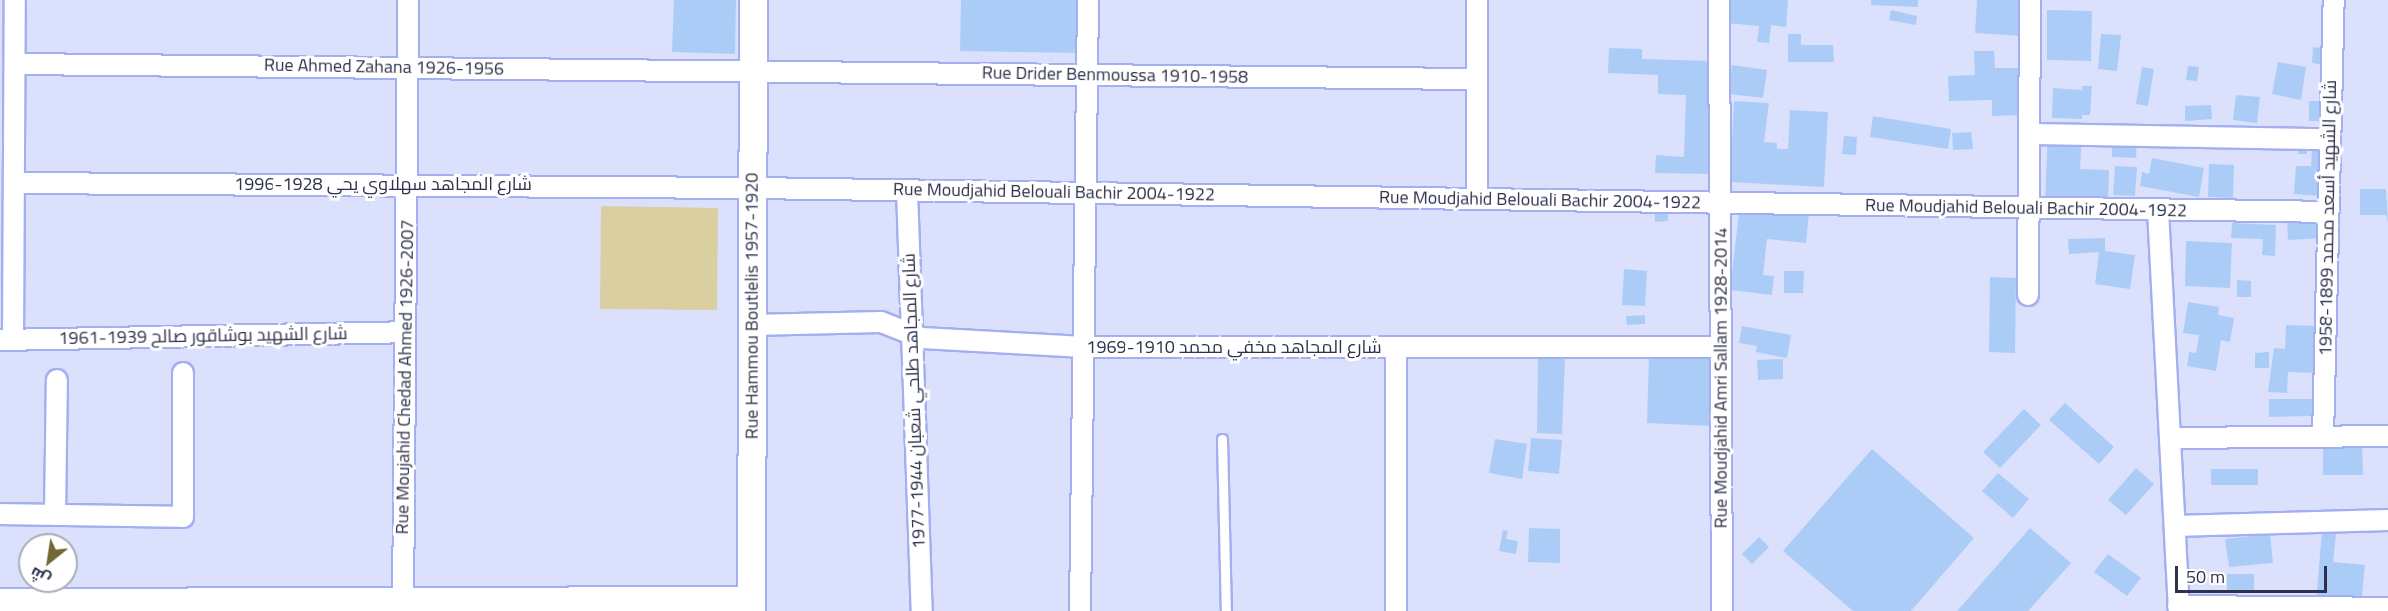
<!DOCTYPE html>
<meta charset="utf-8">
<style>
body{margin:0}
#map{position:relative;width:2388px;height:611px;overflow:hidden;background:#dbe1fc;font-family:"Titillium Web",Cairo,sans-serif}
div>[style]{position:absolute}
.green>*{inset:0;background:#dacfa1}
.building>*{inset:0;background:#acccf8}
.roads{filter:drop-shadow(2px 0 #a3aff0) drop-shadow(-2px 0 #a3aff0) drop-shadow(0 2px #a3aff0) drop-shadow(0 -2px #a3aff0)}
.lane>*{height:9px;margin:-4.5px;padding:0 4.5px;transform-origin:4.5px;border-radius:4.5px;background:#fff}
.street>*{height:20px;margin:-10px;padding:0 10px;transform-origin:10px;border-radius:10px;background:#fff}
.secondary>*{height:27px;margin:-13.5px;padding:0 13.5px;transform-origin:13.5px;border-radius:13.5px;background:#fff}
span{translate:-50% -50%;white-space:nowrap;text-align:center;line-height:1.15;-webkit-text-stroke:6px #fff;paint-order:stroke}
.street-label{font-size:18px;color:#2d314b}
.north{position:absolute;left:18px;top:533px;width:60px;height:60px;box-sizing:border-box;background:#fff;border:2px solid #abadb7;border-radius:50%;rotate:210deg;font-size:16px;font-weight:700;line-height:24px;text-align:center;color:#2d314b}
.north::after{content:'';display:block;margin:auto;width:21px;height:27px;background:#736734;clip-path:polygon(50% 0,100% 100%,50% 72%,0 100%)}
.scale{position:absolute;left:2175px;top:566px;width:152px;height:27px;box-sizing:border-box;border:3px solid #2d314b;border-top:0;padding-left:8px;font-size:18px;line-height:21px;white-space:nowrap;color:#2d314b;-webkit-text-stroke:4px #fff;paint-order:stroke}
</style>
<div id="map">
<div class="green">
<i style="clip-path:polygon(601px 206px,718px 208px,717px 310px,600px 309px)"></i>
</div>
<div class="building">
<i style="clip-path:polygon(674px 0,736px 0,735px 54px,672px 52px)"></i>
<i style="clip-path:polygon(961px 0,1082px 0,1082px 53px,960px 51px)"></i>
<i style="clip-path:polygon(1727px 0,1788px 0,1786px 27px,1771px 25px,1769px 43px,1757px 42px,1759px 26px,1725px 23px)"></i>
<i style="clip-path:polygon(1871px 0,1918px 0,1918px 7px,1871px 5px)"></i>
<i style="clip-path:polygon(1977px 0,2025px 0,2023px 36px,1975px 33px)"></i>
<i style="clip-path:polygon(1891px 10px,1917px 16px,1916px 25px,1889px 20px)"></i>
<i style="clip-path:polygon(2047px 10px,2092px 11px,2091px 61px,2047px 60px)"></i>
<i style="clip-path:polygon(1788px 34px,1801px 34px,1801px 45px,1833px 45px,1834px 62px,1788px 62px)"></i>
<i style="clip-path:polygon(2101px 34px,2121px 35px,2117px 71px,2098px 69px)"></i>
<i style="clip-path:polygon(2313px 47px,2328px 49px,2326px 65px,2312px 63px)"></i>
<i style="clip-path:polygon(1609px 48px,1642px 49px,1642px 59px,1711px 61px,1709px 174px,1655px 173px,1656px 155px,1684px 157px,1686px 95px,1658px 94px,1658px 75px,1608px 73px)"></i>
<i style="clip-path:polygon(1974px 51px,1994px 51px,1995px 68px,2024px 68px,2025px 115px,1992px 116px,1992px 100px,1949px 101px,1948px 76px,1975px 75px)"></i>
<i style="clip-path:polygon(2278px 62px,2306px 67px,2301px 100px,2272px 94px)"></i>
<i style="clip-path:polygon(1732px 65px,1767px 70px,1763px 98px,1729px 94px)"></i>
<i style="clip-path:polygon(2188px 66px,2199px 67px,2197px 81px,2186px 80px)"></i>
<i style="clip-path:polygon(2142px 67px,2154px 69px,2148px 106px,2136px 104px)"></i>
<i style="clip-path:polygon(2082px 86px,2092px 86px,2090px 115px,2082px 115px,2082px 119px,2052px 118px,2053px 88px,2082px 90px)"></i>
<i style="clip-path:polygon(2236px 95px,2260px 97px,2257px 123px,2233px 120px)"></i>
<i style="clip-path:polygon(1734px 101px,1769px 103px,1764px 142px,1777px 143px,1777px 149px,1788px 149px,1790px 110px,1828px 112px,1824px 187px,1730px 182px)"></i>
<i style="clip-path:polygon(2309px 101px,2324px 101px,2324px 121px,2309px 121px)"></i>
<i style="clip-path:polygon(2211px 105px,2212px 119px,2185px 121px,2185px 106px)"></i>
<i style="clip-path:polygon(1873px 116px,1951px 129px,1948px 149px,1870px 137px)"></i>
<i style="clip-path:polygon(2048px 131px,2082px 133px,2080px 169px,2109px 170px,2108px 202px,2045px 200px)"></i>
<i style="clip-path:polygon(1971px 132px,1973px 149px,1953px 150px,1952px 133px)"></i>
<i style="clip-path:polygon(2299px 135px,2322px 137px,2319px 196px,2294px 194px,2296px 166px,2311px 166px,2312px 148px,2307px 148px,2307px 154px,2298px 154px)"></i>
<i style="clip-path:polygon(1844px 136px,1857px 137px,1856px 155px,1842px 154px)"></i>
<i style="clip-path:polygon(2112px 139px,2137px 140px,2136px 158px,2112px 157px)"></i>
<i style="clip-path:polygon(2152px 158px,2204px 168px,2199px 197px,2140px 186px,2142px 172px,2149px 174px)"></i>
<i style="clip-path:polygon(2209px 164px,2234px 165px,2233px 198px,2208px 197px)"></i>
<i style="clip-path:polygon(2115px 166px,2137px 167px,2135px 196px,2113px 195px)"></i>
<i style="clip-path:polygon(2360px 189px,2386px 189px,2388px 223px,2386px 215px,2360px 215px)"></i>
<i style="clip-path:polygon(1655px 202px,1667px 202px,1668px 221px,1655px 222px)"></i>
<i style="clip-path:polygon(1740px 205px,1809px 213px,1806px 243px,1767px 239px,1763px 275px,1774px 276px,1772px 295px,1730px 290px)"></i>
<i style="clip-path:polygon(2321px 218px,2322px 238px,2288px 240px,2287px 220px)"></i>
<i style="clip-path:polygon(2232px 223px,2276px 225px,2275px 256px,2262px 255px,2263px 239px,2231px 238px)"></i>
<i style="clip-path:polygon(2105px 238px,2105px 251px,2135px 255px,2130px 289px,2095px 284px,2099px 252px,2069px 254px,2068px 239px)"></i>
<i style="clip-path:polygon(2186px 241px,2232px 243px,2230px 288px,2185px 286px)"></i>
<i style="clip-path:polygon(1624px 269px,1647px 271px,1645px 306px,1622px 305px)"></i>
<i style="clip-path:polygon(1784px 271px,1804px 271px,1803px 293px,1784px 293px)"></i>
<i style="clip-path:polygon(1990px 277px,2016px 278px,2015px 353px,1989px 352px)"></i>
<i style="clip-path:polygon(2237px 280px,2251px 281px,2251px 297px,2237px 297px)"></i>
<i style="clip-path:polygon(2188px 302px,2219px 307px,2218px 315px,2234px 318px,2230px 342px,2221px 340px,2216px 371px,2187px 366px,2189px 352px,2196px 353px,2199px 335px,2183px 333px)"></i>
<i style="clip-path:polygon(1645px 315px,1645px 324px,1627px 325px,1626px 316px)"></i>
<i style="clip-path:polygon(2286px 325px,2320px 326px,2317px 373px,2288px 372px,2287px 393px,2268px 392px,2274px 348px,2285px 349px)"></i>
<i style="clip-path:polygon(1742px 326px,1791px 335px,1787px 358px,1756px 352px,1757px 346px,1739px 343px)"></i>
<i style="clip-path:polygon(2269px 352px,2269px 368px,2255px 368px,2255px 353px)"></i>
<i style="clip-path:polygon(1538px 356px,1565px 357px,1562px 434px,1537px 433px)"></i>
<i style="clip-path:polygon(1649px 357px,1713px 359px,1712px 426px,1647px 423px)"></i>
<i style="clip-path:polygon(1783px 359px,1783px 379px,1758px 380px,1757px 360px)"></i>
<i style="clip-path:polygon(2269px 399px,2313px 399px,2313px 416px,2269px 417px)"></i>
<i style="clip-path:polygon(2065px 403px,2114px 447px,2099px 464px,2049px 420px)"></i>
<i style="clip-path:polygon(2024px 409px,2041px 425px,2000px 468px,1983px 452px)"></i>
<i style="clip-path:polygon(1531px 438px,1562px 440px,1559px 474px,1528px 471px)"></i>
<i style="clip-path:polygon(1495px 439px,1527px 444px,1522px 479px,1489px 473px)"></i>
<i style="clip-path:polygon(2323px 441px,2362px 441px,2363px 475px,2323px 475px)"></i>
<i style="clip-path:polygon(1872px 449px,1974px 538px,1911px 611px,1853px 611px,1783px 551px)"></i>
<i style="clip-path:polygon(2136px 468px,2154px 484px,2126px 515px,2108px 500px)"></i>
<i style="clip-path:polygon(2211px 469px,2258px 469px,2258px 485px,2211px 485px)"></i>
<i style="clip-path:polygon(1998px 473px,2029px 499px,2013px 518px,1982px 491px)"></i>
<i style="clip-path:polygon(1529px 528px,1560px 529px,1560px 563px,1528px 562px)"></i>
<i style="clip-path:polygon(2030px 528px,2071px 563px,2028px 611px,1957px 611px)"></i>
<i style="clip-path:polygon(1503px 530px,1508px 531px,1506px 539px,1518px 541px,1516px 554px,1499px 551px)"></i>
<i style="clip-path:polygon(2322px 532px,2336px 534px,2333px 562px,2365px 565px,2361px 606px,2316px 601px)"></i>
<i style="clip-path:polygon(2270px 534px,2273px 563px,2229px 567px,2225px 539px)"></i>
<i style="clip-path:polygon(1759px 537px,1769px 547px,1752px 564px,1742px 554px)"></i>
<i style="clip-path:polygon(2108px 554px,2141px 578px,2127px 596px,2094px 572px)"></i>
<i style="clip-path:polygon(2227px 574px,2254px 574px,2254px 591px,2227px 591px)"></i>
</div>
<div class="roads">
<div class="lane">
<i style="left:1222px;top:439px;width:172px;rotate:88.7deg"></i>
</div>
<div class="street">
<i style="left:1719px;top:0;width:611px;rotate:89.72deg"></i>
<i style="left:15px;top:64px;width:1462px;rotate:0.59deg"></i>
<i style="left:2030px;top:134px;width:300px;rotate:1deg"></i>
<i style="left:14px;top:183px;width:739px;rotate:0.39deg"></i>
<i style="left:753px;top:188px;width:1575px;rotate:0.87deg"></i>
<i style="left:907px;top:190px;width:421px;rotate:88deg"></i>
<i style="left:1477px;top:199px;width:199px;rotate:-90deg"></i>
<i style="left:2158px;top:210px;width:402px;rotate:87deg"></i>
<i style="left:2028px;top:295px;width:295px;rotate:-89.6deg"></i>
<i style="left:752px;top:325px;width:129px;rotate:-1.3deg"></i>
<i style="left:881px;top:322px;width:44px;rotate:21.3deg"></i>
<i style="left:922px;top:338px;width:162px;rotate:3.2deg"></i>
<i style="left:1084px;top:347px;width:636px"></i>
<i style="left:0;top:340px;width:405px;rotate:-1.1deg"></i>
<i style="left:13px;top:340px;width:340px;rotate:-89.7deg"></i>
<i style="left:1396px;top:347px;width:264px;rotate:90deg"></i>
<i style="left:2323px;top:437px;width:437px;rotate:-88.6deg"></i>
<i style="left:2171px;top:438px;width:217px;rotate:-0.5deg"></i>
<i style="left:0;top:514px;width:183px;rotate:0.9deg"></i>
<i style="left:183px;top:517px;width:144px;rotate:-90deg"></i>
<i style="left:55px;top:515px;width:135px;rotate:-89.2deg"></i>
<i style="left:2175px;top:526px;width:213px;rotate:-1.6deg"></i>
<i style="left:2178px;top:606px;width:210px;rotate:0.5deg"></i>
<i style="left:403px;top:611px;width:611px;rotate:-89.53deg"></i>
<i style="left:1080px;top:611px;width:611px;rotate:-89.25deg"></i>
</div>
<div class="secondary">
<i style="left:0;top:602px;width:751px;rotate:-0.15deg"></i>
<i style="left:751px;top:611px;width:611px;rotate:-89.81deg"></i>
</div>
</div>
<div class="street-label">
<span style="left:384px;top:67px;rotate:1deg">Rue Ahmed Zahana 1926-1956</span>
<span style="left:1115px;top:75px;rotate:1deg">Rue Drider Benmoussa 1910-1958</span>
<span style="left:383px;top:184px">شارع المجاهد سهلاوي يحي 1928-1996</span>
<span style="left:1054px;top:192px;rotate:1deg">Rue Moudjahid Belouali Bachir 2004-1922</span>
<span style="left:1540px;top:200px;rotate:1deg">Rue Moudjahid Belouali Bachir 2004-1922</span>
<span style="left:2026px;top:208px;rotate:1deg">Rue Moudjahid Belouali Bachir 2004-1922</span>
<span style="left:2328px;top:218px;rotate:-89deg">شارع الشهيد أسعد محمد 1899-1958</span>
<span style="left:752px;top:306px;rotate:-90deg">Rue Hammou Boutlelis 1957-1920</span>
<span style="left:203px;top:336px;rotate:-1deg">شارع الشهيد بوشاقور صالح 1939-1961</span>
<span style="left:1234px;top:347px">شارع المجاهد مخفي محمد 1910-1969</span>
<span style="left:405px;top:377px;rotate:-89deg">Rue Moujahid Chedad Ahmed 1926-2007</span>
<span style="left:1721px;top:378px;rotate:-90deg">Rue Moudjahid Amri Sallam 1928-2014</span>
<span style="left:914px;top:401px;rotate:-92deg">شارع المجاهد طلحي شعبان 1944-1977</span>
</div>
<div class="north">ش</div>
<div class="scale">50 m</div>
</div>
